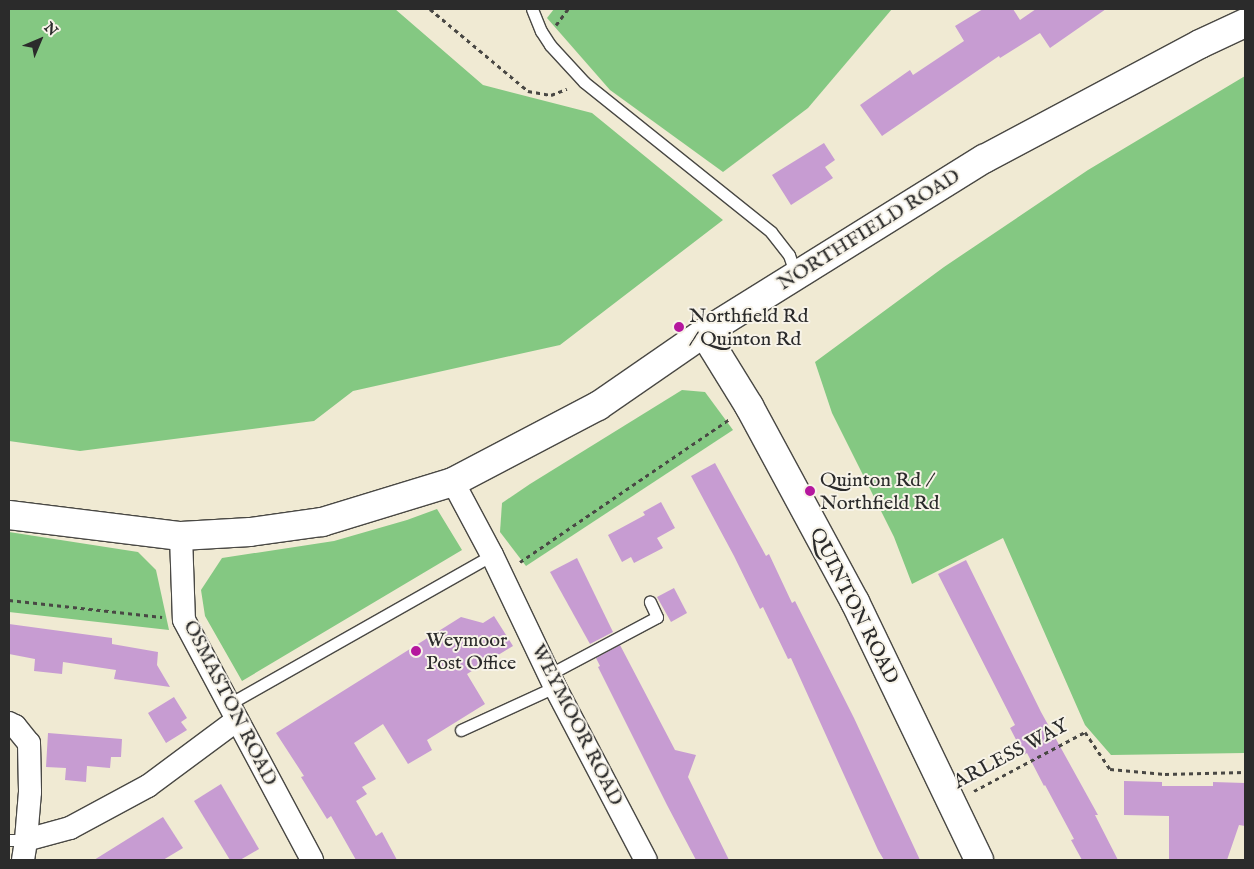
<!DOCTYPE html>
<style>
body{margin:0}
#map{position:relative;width:1254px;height:869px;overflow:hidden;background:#f0ead3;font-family:"IM FELL English",serif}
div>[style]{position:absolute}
.green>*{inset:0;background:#84c882}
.building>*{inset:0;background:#c79cd2}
.path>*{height:3px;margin-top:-1.5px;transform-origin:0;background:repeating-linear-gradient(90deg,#494844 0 4px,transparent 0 8px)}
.roads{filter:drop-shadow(1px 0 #494844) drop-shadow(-1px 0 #494844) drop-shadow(0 1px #494844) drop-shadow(0 -1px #494844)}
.service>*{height:11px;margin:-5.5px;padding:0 5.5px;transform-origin:5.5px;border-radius:5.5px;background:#fff}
.minor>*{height:22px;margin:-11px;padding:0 11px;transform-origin:11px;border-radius:11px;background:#fff}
.tertiary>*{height:28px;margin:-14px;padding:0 14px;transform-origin:14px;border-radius:14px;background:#fff}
.dots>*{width:14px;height:14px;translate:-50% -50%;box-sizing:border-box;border:2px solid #f7f3e8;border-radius:50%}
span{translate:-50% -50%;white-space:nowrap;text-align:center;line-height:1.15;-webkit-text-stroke:4px #f7f3e8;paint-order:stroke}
.street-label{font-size:20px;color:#2b2b2b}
.poi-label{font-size:20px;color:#2b2b2b}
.left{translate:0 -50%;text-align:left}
.frame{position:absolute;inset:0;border:10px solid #2b2b2b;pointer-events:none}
.north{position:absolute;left:15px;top:15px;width:50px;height:50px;-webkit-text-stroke:4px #f7f3e8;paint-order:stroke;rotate:45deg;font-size:14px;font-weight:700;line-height:20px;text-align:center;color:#2b2b2b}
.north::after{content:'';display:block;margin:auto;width:18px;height:22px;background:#2b2b2b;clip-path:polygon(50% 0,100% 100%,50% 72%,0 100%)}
</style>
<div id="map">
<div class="green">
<i style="clip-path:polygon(9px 9px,395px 9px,483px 85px,592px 113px,723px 220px,560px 345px,353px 391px,314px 421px,80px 451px,9px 441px)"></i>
<i style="clip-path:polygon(554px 9px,892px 9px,808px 108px,723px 172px,610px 90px,547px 18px)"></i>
<i style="clip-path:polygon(1245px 76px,1245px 753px,1111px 755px,1085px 725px,1003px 538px,912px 584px,894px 537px,832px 413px,815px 362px,944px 267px,1088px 170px)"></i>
<i style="clip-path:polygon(682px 390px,705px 392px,733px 430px,526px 566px,500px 532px,502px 503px,530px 484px)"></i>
<i style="clip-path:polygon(437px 509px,462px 550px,242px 681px,205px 616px,201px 590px,222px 558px,334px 541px,407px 520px)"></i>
<i style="clip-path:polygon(9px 532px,138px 552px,156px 570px,169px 630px,9px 612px)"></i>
</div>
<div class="building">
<i style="clip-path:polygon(983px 9px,1013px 9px,1020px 20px,1036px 9px,1106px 9px,1050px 48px,1040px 33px,1000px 58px,999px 56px,882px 136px,860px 105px,910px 70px,913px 75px,964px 41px,955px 26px)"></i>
<i style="clip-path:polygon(824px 143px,835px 160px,825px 167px,833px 178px,791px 205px,772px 175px)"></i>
<i style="clip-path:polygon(715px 463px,766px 556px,769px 554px,792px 603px,795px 601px,854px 718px,920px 860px,884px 860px,878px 850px,791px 658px,788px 659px,763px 607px,760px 609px,734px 556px,691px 476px)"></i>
<i style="clip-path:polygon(661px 502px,675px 528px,657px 538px,663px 548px,634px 563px,631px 557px,622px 562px,608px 535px,645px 515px,643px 512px)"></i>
<i style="clip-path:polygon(577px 558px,613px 632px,590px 644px,550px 572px)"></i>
<i style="clip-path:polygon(966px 560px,1041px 712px,1098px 815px,1095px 815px,1118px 860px,1082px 860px,1071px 840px,1074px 839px,1045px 785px,1044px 786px,1027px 753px,1024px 755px,1010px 728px,1015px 725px,938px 574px)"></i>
<i style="clip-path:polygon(674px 588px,687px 613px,671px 622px,657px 597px)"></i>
<i style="clip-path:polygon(494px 616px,513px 646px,467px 674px,485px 704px,427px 740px,432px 750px,408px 764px,383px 724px,354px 743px,376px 779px,362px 787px,367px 794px,356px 801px,376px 836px,382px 832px,397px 860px,356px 860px,331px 816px,327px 819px,301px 777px,304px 776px,276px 733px,461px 617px,483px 623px)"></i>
<i style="clip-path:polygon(9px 624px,112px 638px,112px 644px,158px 652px,157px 665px,170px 687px,114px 679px,116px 670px,63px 662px,62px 674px,34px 671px,35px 659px,9px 654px)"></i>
<i style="clip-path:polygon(620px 645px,675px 750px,696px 755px,688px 777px,729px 860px,696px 860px,667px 805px,598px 667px,600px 666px,596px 658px)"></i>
<i style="clip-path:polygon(174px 697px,187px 718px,181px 722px,187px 730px,166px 743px,148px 713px)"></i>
<i style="clip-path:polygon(48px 733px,122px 739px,121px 757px,111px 757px,110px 768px,87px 766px,86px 782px,65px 780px,66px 768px,46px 767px)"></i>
<i style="clip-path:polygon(1124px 781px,1162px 782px,1162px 786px,1213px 786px,1213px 782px,1245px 783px,1245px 826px,1239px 825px,1227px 860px,1169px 860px,1169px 816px,1124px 815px)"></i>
<i style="clip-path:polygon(221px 784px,259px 849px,240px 860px,230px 860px,194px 801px)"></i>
<i style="clip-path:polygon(163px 817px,183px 848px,163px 860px,94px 860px)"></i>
</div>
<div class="path">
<i style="left:430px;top:9px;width:128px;rotate:39.9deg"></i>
<i style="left:528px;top:91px;width:23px;rotate:10deg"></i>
<i style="left:551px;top:95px;width:17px;rotate:-21deg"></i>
<i style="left:556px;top:25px;width:20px;rotate:-53deg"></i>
<i style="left:520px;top:562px;width:254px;rotate:-34.3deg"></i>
<i style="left:9px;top:600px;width:154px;rotate:6.3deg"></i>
<i style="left:974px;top:791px;width:126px;rotate:-28deg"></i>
<i style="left:1085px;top:732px;width:45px;rotate:56deg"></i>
<i style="left:1110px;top:769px;width:55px;rotate:5.2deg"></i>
<i style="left:1165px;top:774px;width:80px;rotate:-1.4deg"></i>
</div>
<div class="roads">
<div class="service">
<i style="left:532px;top:9px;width:24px;rotate:68deg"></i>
<i style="left:541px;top:31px;width:17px;rotate:57deg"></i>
<i style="left:550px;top:45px;width:50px;rotate:47.4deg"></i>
<i style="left:584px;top:82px;width:240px;rotate:38.7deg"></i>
<i style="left:771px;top:232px;width:29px;rotate:52deg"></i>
<i style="left:789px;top:255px;width:21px;rotate:71deg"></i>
<i style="left:550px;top:674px;width:121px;rotate:-28deg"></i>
<i style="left:657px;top:617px;width:17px;rotate:-115deg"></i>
<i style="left:229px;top:704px;width:302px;rotate:-29.5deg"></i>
<i style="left:461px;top:730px;width:103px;rotate:-24.6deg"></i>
<i style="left:9px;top:840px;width:17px"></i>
</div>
<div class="minor">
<i style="left:453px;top:482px;width:83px;rotate:61.9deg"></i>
<i style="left:492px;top:555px;width:146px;rotate:64.5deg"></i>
<i style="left:555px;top:687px;width:195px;rotate:62.3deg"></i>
<i style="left:181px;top:536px;width:84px;rotate:88deg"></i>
<i style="left:184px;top:620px;width:272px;rotate:61.9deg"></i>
<i style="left:9px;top:723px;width:7px;rotate:27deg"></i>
<i style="left:15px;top:726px;width:22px;rotate:51deg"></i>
<i style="left:29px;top:743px;width:49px;rotate:88.8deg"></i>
<i style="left:30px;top:792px;width:48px;rotate:94.8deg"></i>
<i style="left:26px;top:840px;width:46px;rotate:-15.3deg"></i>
<i style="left:70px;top:828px;width:89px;rotate:-28.3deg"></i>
<i style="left:148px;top:786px;width:111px;rotate:-36.6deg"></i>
<i style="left:23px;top:860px;width:20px;rotate:-81deg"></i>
</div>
<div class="tertiary">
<i style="left:704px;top:333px;width:86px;rotate:58.3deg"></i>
<i style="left:749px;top:406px;width:223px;rotate:61.6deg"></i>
<i style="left:855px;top:602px;width:286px;rotate:64.3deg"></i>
<i style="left:9px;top:515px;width:173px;rotate:7deg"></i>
<i style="left:181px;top:536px;width:69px;rotate:-3.3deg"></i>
<i style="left:250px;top:532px;width:73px;rotate:-7.9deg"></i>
<i style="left:322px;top:522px;width:137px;rotate:-17deg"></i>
<i style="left:453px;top:482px;width:164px;rotate:-27.7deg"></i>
<i style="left:598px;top:406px;width:129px;rotate:-34.6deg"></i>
<i style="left:704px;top:333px;width:330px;rotate:-31.9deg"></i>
<i style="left:984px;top:159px;width:245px;rotate:-28deg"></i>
<i style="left:1200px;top:44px;width:50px;rotate:-25deg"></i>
</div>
</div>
<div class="dots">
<i style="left:679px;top:327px;background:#b5179e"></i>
<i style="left:810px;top:491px;background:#b5179e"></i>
<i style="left:416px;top:651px;background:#b5179e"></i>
</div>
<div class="street-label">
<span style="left:869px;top:230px;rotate:-32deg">NORTHFIELD ROAD</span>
<span style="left:854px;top:606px;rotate:63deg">QUINTON ROAD</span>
<span style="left:230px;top:703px;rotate:63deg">OSMASTON ROAD</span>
<span style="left:577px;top:725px;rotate:63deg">WEYMOOR ROAD</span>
<span style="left:1011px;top:754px;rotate:-28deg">ARLESS WAY</span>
</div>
<div class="poi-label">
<span class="left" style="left:689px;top:328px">Northfield Rd<br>/ Quinton Rd</span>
<span class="left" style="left:820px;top:492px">Quinton Rd /<br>Northfield Rd</span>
<span class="left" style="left:426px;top:652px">Weymoor<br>Post Office</span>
</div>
<div class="frame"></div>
<div class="north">N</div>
</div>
